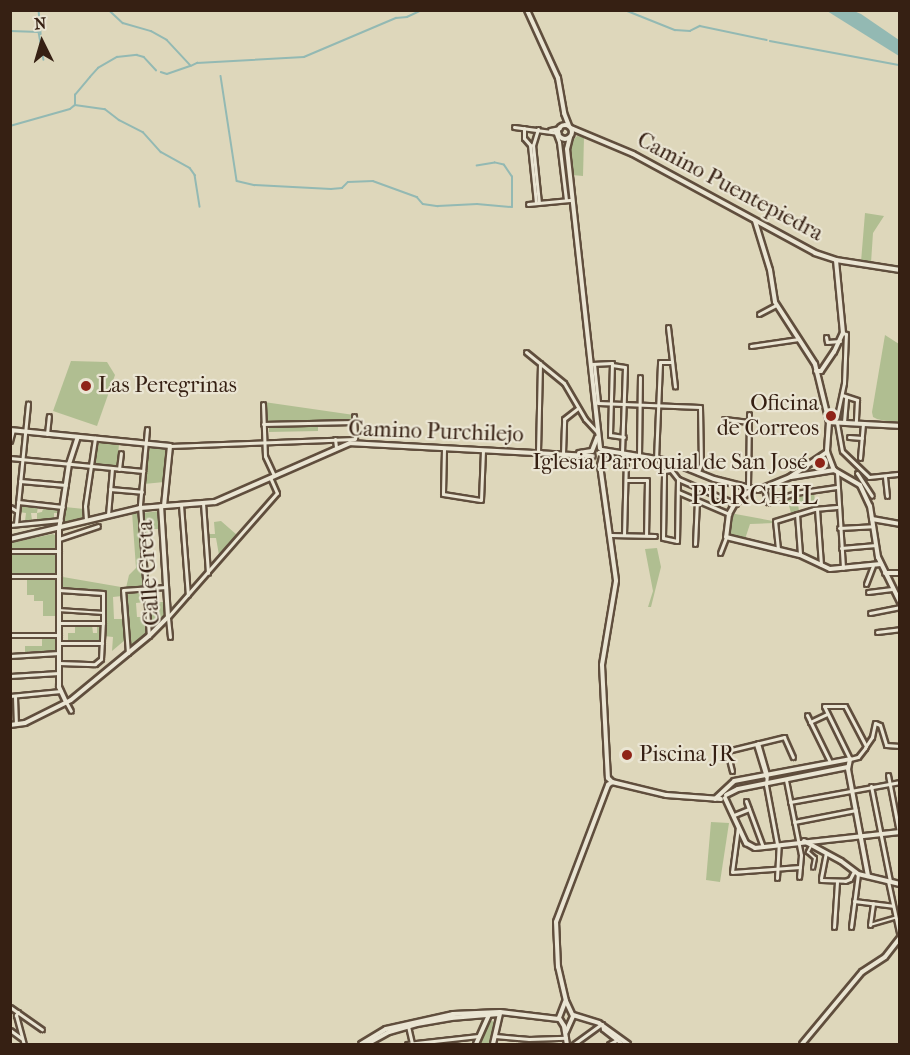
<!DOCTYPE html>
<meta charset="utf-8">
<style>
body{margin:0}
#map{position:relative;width:910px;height:1055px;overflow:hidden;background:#ded7bb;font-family:"IM FELL French Canon",serif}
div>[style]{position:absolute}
.green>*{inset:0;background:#b0be91}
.water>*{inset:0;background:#93b9b3}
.stream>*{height:1.5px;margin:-0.75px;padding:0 0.75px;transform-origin:0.75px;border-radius:0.75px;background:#93b9b3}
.roads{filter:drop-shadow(2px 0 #604e3d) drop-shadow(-2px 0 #604e3d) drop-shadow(0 2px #604e3d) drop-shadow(0 -2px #604e3d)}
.pedestrian>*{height:2px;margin:-1px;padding:0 1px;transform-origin:1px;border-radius:1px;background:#eae5d3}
.minor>*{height:3px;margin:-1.5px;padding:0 1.5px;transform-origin:1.5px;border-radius:1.5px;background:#eae5d3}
.tertiary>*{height:4px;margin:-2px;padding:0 2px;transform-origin:2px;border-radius:2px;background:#eae5d3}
.tertiary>.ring{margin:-2px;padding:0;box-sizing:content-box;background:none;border:4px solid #eae5d3;border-radius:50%}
.dots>*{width:16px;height:16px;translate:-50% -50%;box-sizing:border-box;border:3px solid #eae5d3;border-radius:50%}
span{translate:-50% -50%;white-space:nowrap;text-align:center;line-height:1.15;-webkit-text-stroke:4.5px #eae5d3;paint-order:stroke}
.street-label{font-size:22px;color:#362013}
.poi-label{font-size:22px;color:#362013}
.left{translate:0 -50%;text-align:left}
.right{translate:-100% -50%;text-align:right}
.quarter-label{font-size:26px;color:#362013;letter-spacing:1.5px}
.frame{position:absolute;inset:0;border:12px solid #362013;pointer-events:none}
.north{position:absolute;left:12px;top:12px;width:60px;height:60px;-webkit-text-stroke:4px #eae5d3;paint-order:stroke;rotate:355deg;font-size:16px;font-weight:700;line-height:24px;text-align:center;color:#362013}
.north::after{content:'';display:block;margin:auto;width:21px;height:27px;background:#362013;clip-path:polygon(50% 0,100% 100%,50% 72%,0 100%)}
</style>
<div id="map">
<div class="green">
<i style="clip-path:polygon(577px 136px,584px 137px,583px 176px,572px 175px,569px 145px)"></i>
<i style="clip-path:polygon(865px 213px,884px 216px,873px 233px,871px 263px,861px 262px)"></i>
<i style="clip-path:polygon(885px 335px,899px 344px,899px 424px,877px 419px,873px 417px,872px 412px)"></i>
<i style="clip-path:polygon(71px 361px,107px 362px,115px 375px,97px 426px,53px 411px)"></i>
<i style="clip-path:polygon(264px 402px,354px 415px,354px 421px,265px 422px)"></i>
<i style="clip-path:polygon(318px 425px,318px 431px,269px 432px,269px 426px)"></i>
<i style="clip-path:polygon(96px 442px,119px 444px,117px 467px,93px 464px)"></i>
<i style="clip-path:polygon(147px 446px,167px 447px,164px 482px,144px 484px)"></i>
<i style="clip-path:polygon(814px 491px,815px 502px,798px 504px,799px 511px,791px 513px,787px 498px)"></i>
<i style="clip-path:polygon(20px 504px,38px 506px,37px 513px,42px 512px,44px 506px,62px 508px,61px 513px,54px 513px,54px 518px,37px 520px,37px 513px,31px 513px,32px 520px,25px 521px,26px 513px,19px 512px)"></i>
<i style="clip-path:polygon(65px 507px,84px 509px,84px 518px,63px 523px)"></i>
<i style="clip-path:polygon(139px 511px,144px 587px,126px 588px,129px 575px,136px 568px,132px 512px)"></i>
<i style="clip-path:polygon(159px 511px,160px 529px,152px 529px,152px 535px,144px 536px,143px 513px)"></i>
<i style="clip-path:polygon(730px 513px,773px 521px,774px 523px,750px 524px,745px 539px,728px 536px)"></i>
<i style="clip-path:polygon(221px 521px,237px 535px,219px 555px,216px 538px,207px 538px,207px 534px,215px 534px,214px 522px)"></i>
<i style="clip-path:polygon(53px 534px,57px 536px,57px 550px,11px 550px,10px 543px)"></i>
<i style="clip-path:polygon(657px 548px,661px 567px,651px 607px,648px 607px,653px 591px,645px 549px)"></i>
<i style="clip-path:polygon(10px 553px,57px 553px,57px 574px,11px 574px)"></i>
<i style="clip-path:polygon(63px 577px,121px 587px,122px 596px,113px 597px,114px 619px,124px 619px,125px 640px,112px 651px,113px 637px,104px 636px,104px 591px,61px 589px)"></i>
<i style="clip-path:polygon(27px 578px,56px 578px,56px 616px,43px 616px,43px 601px,34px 601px,34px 595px,27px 595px)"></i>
<i style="clip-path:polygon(144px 590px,145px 602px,136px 603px,137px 617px,146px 617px,147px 634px,129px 650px,125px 595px)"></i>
<i style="clip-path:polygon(157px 602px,165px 602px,166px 616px,150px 632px,149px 608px,157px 608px)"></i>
<i style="clip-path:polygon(75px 625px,92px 625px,93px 633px,97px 633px,97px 625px,102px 625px,100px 642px,68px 642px,68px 633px,75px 633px)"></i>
<i style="clip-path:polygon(42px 637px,56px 637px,56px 651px,29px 651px,25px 654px,25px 646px,42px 646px)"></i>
<i style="clip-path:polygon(844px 761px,845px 767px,770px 782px,769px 776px)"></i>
<i style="clip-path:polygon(711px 822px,729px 823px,720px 882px,706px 880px)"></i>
<i style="clip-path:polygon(490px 1020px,496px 1023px,491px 1044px,479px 1044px)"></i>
</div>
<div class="water">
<i style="clip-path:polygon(827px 11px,854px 11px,861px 14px,899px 40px,899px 56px)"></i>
</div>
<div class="stream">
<i style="left:39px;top:10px;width:24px;rotate:85deg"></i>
<i style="left:109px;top:10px;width:19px;rotate:43deg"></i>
<i style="left:123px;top:23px;width:29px;rotate:16deg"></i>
<i style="left:151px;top:31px;width:18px;rotate:29deg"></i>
<i style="left:167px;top:40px;width:35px;rotate:47deg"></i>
<i style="left:191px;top:66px;width:7px;rotate:-27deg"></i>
<i style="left:197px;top:63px;width:107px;rotate:-3.2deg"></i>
<i style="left:304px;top:57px;width:100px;rotate:-23deg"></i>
<i style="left:396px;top:18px;width:11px;rotate:-5deg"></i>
<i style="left:407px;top:17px;width:17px;rotate:-25deg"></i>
<i style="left:625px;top:10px;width:54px;rotate:21.8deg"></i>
<i style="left:675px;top:30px;width:15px;rotate:4deg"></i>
<i style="left:690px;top:31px;width:11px;rotate:-27deg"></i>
<i style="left:700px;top:26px;width:68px;rotate:11.8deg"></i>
<i style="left:10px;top:31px;width:29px;rotate:2deg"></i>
<i style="left:39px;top:32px;width:28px;rotate:80deg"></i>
<i style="left:770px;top:41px;width:132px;rotate:10.5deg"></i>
<i style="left:161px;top:72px;width:6px;rotate:18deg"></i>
<i style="left:167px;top:74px;width:24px;rotate:-19deg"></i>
<i style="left:221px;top:76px;width:106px;rotate:81.3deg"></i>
<i style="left:237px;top:181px;width:18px;rotate:13deg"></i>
<i style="left:255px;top:185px;width:76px;rotate:3deg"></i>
<i style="left:331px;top:189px;width:11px;rotate:-5deg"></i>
<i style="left:342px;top:188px;width:8px;rotate:-45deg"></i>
<i style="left:348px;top:182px;width:25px;rotate:-2deg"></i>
<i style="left:373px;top:181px;width:47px;rotate:20deg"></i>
<i style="left:417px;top:197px;width:9px;rotate:49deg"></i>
<i style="left:423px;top:204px;width:15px;rotate:8deg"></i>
<i style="left:438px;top:206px;width:39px;rotate:-3deg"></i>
<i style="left:477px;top:204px;width:35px;rotate:5deg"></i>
<i style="left:512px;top:207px;width:30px;rotate:-90deg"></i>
<i style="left:512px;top:177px;width:14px;rotate:-124deg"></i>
<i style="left:504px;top:165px;width:9px;rotate:-167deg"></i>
<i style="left:495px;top:163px;width:18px;rotate:171deg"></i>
<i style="left:75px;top:105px;width:10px;rotate:-90deg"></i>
<i style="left:75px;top:95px;width:23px;rotate:-50deg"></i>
<i style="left:90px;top:77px;width:12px;rotate:-48deg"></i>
<i style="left:98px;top:68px;width:22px;rotate:-30deg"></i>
<i style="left:117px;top:57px;width:20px;rotate:-6deg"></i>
<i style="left:137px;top:55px;width:7px;rotate:16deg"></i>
<i style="left:144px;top:57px;width:18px;rotate:47deg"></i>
<i style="left:10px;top:126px;width:62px;rotate:-15.8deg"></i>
<i style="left:70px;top:109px;width:6px;rotate:-39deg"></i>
<i style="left:75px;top:105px;width:30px;rotate:8deg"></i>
<i style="left:105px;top:109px;width:18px;rotate:38deg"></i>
<i style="left:119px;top:120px;width:27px;rotate:27deg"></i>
<i style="left:143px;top:132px;width:27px;rotate:48deg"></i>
<i style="left:161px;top:152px;width:33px;rotate:29deg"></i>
<i style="left:190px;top:168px;width:9px;rotate:54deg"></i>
<i style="left:195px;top:175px;width:32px;rotate:81deg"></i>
</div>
<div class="roads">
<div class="pedestrian">
<i style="left:59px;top:610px;width:44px;rotate:3.9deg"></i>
<i style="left:811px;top:846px;width:7px;rotate:117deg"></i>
<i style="left:808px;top:852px;width:9px;rotate:41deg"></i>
<i style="left:815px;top:858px;width:10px;rotate:101deg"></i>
<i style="left:870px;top:925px;width:26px;rotate:-16deg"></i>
</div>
<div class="minor">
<i style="left:514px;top:127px;width:45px;rotate:7.6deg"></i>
<i style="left:524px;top:128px;width:10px;rotate:90deg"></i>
<i style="left:524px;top:138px;width:9px;rotate:49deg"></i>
<i style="left:530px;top:145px;width:58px;rotate:84.1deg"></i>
<i style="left:538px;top:129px;width:17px;rotate:107deg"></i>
<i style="left:533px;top:145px;width:58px;rotate:84.1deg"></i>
<i style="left:550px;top:130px;width:10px;rotate:-11deg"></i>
<i style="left:555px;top:131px;width:12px;rotate:70deg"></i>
<i style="left:559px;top:142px;width:58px;rotate:83.1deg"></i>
<i style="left:528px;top:204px;width:42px;rotate:-5.4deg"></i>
<i style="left:759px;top:314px;width:19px;rotate:-28deg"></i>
<i style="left:668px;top:327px;width:60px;rotate:83.3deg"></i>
<i style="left:826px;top:337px;width:5px;rotate:79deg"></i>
<i style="left:827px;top:342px;width:13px;rotate:-4deg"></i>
<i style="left:751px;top:346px;width:48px;rotate:-8.5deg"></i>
<i style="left:526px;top:352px;width:49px;rotate:39.2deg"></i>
<i style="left:564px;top:383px;width:42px;rotate:59.7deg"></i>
<i style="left:585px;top:419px;width:18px;rotate:47deg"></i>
<i style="left:592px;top:364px;width:20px;rotate:-3deg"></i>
<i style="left:612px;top:363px;width:72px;rotate:91.6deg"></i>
<i style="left:610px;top:435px;width:14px;rotate:8deg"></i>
<i style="left:594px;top:364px;width:39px;rotate:84deg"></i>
<i style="left:598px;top:403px;width:102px;rotate:2.2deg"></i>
<i style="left:700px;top:407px;width:57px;rotate:89deg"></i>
<i style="left:701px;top:464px;width:9px;rotate:111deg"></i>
<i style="left:612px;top:365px;width:13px;rotate:9deg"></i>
<i style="left:625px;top:367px;width:87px;rotate:92deg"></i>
<i style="left:622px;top:454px;width:7px;rotate:56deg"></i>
<i style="left:842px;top:395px;width:16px;rotate:18deg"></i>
<i style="left:857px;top:400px;width:22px;rotate:93deg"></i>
<i style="left:263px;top:404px;width:52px;rotate:87.8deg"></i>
<i style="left:265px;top:456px;width:21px;rotate:65deg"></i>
<i style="left:354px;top:416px;width:22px;rotate:87deg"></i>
<i style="left:837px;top:416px;width:34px;rotate:-78deg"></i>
<i style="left:844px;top:383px;width:49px;rotate:-87.7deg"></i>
<i style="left:846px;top:334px;width:3px;rotate:-162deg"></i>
<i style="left:724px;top:419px;width:25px;rotate:7deg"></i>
<i style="left:844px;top:422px;width:25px;rotate:-85deg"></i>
<i style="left:837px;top:423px;width:28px;rotate:80deg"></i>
<i style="left:842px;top:451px;width:37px;rotate:44deg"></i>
<i style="left:869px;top:477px;width:31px;rotate:-6deg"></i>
<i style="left:263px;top:424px;width:91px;rotate:-1.3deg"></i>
<i style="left:147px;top:429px;width:76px;rotate:95.3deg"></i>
<i style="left:140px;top:505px;width:131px;rotate:86.1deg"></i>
<i style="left:47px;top:434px;width:18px;rotate:-84deg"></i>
<i style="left:849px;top:437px;width:13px;rotate:4deg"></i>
<i style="left:335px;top:439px;width:8px;rotate:83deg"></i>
<i style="left:10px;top:441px;width:11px;rotate:-75deg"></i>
<i style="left:170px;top:446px;width:185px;rotate:-2.2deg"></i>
<i style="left:444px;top:449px;width:45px;rotate:91.3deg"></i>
<i style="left:443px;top:494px;width:38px;rotate:9deg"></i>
<i style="left:481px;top:500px;width:50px;rotate:-87.7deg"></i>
<i style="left:538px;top:452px;width:89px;rotate:-88.7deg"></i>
<i style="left:563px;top:453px;width:34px;rotate:-88deg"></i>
<i style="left:564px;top:419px;width:18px;rotate:-38deg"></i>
<i style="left:639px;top:456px;width:79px;rotate:-89.3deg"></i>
<i style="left:10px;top:458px;width:134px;rotate:5.6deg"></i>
<i style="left:860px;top:458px;width:35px;rotate:-85deg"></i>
<i style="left:656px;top:459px;width:97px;rotate:-87.6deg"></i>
<i style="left:660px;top:362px;width:12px"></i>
<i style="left:119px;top:469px;width:16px;rotate:-83deg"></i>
<i style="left:671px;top:470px;width:11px;rotate:52deg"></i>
<i style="left:678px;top:479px;width:62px;rotate:90.9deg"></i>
<i style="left:677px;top:541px;width:14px;rotate:-168deg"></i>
<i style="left:663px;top:538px;width:67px;rotate:-89.1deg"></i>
<i style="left:664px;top:471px;width:7px;rotate:-8deg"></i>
<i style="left:837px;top:472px;width:96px;rotate:86.4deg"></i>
<i style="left:857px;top:473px;width:27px;rotate:57deg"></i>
<i style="left:885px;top:477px;width:19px;rotate:84deg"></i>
<i style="left:678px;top:479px;width:63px;rotate:23.3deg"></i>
<i style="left:626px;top:480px;width:21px"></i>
<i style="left:647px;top:480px;width:55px;rotate:91deg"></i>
<i style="left:20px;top:481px;width:46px;rotate:5deg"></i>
<i style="left:748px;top:487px;width:73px;rotate:-89.2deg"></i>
<i style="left:110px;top:489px;width:32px;rotate:5deg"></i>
<i style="left:764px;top:489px;width:14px;rotate:73deg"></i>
<i style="left:768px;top:502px;width:28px;rotate:-18deg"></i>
<i style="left:795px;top:493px;width:42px;rotate:-8.1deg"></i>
<i style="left:678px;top:492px;width:56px;rotate:23.3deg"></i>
<i style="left:18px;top:502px;width:45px;rotate:6.3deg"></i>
<i style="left:203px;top:503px;width:70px;rotate:85.9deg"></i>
<i style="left:181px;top:505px;width:90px;rotate:85.6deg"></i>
<i style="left:10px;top:507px;width:8px;rotate:30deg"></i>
<i style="left:817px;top:509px;width:56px;rotate:85.9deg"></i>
<i style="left:797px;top:514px;width:40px;rotate:85.7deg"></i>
<i style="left:108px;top:515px;width:47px;rotate:-85.1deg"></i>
<i style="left:86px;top:520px;width:14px;rotate:-94deg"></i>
<i style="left:85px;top:506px;width:69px;rotate:-81.6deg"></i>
<i style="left:16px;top:524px;width:121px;rotate:-84.3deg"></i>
<i style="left:10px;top:525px;width:51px;rotate:-5.6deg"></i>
<i style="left:839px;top:528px;width:34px;rotate:-3deg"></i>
<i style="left:611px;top:535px;width:44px;rotate:1.3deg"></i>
<i style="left:624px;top:535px;width:75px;rotate:-88.5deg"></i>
<i style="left:626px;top:460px;width:6px;rotate:-59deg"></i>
<i style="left:59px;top:539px;width:41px;rotate:-18.4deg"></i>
<i style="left:695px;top:544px;width:44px;rotate:-87.4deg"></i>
<i style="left:841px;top:548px;width:35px;rotate:-5deg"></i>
<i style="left:778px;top:549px;width:28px;rotate:-96deg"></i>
<i style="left:775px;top:521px;width:41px;rotate:-17.1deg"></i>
<i style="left:814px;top:509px;width:23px;rotate:-5deg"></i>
<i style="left:10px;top:551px;width:49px"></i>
<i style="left:720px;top:553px;width:17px;rotate:-69deg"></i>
<i style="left:10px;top:576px;width:49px"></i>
<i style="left:866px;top:584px;width:19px;rotate:-69deg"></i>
<i style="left:868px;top:592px;width:24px;rotate:-7deg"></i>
<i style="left:870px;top:613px;width:31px;rotate:-11deg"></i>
<i style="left:59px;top:623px;width:44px"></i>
<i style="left:877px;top:632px;width:23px;rotate:-7deg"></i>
<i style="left:10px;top:635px;width:49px"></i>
<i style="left:170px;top:637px;width:20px;rotate:-96deg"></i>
<i style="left:168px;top:617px;width:165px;rotate:-48.7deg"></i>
<i style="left:277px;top:493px;width:17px;rotate:-114deg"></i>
<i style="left:59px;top:643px;width:43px"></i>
<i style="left:128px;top:653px;width:63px;rotate:-94.5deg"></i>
<i style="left:123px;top:590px;width:43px;rotate:-4deg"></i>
<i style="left:10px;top:656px;width:49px;rotate:-3.5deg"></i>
<i style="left:59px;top:663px;width:36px;rotate:2deg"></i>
<i style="left:95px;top:664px;width:8px;rotate:-40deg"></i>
<i style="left:101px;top:659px;width:36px;rotate:-87deg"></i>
<i style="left:103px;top:623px;width:30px;rotate:-90deg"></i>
<i style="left:103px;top:593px;width:44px;rotate:-176.1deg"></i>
<i style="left:10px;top:676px;width:49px;rotate:-3.5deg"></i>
<i style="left:10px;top:696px;width:51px;rotate:-5.6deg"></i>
<i style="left:15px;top:697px;width:27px;rotate:88deg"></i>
<i style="left:66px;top:702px;width:10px;rotate:61deg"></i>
<i style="left:807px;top:715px;width:52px;rotate:63.9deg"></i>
<i style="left:810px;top:722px;width:19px;rotate:-25deg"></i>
<i style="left:875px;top:723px;width:5px;rotate:22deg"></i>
<i style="left:880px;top:725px;width:21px;rotate:73deg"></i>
<i style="left:886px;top:745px;width:14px;rotate:4deg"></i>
<i style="left:758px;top:743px;width:32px;rotate:74deg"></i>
<i style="left:767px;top:774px;width:11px;rotate:95deg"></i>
<i style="left:766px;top:785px;width:60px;rotate:79.4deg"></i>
<i style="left:756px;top:744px;width:34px;rotate:73deg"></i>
<i style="left:866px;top:746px;width:45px;rotate:-117.7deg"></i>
<i style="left:845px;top:706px;width:21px;rotate:180deg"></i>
<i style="left:824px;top:706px;width:59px;rotate:63.9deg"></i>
<i style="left:850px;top:759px;width:8px;rotate:-14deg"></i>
<i style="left:858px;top:757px;width:11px;rotate:-52deg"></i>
<i style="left:865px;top:748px;width:2px;rotate:-63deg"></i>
<i style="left:866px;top:746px;width:11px;rotate:-56deg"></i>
<i style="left:872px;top:737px;width:14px;rotate:-78deg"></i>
<i style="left:732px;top:771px;width:21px;rotate:-104deg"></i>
<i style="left:727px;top:751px;width:59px;rotate:-13.8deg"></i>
<i style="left:784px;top:737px;width:22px;rotate:66deg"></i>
<i style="left:888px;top:775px;width:58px;rotate:79.1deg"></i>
<i style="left:786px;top:780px;width:76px;rotate:78.7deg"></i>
<i style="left:801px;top:855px;width:22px;rotate:95deg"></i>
<i style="left:871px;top:786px;width:97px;rotate:78.7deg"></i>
<i style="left:746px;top:801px;width:49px;rotate:69.7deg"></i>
<i style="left:790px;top:802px;width:112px;rotate:-10.3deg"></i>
<i style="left:734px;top:815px;width:16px;rotate:-22deg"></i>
<i style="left:794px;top:822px;width:63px;rotate:-11deg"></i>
<i style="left:738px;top:827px;width:45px;rotate:97.6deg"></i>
<i style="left:732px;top:872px;width:68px;rotate:-4.2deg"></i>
<i style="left:777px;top:878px;width:33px;rotate:-87deg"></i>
<i style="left:821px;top:878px;width:25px;rotate:-79deg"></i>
<i style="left:821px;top:880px;width:24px;rotate:2deg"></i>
<i style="left:845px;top:881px;width:5px;rotate:-22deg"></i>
<i style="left:850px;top:879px;width:9px;rotate:-63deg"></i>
<i style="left:888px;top:881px;width:57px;rotate:77.9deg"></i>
<i style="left:854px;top:901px;width:39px;rotate:7deg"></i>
<i style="left:870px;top:925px;width:22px;rotate:-82deg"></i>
<i style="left:834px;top:927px;width:45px;rotate:-86.2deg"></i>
<i style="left:851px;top:927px;width:53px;rotate:-82.5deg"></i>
<i style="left:10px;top:1007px;width:39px;rotate:35deg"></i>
<i style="left:18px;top:1012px;width:4px;rotate:124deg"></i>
<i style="left:16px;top:1015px;width:30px;rotate:75deg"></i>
<i style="left:408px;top:1026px;width:18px;rotate:77deg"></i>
<i style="left:10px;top:1030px;width:14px;rotate:36deg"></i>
<i style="left:495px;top:1036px;width:34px;rotate:5deg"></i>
<i style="left:529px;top:1039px;width:37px;rotate:-2deg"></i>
<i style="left:407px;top:1044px;width:72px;rotate:-6.3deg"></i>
<i style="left:574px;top:1044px;width:34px;rotate:-36deg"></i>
<i style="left:602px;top:1024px;width:5px;rotate:79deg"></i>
<i style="left:603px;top:1029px;width:24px;rotate:38deg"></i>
<i style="left:609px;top:1044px;width:9px;rotate:-27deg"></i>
</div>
<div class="tertiary">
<i style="left:527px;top:10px;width:75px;rotate:65.5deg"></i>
<i style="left:558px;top:78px;width:36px;rotate:80deg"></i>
<i style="left:564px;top:113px;width:14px;rotate:69deg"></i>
<i class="ring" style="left:558px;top:125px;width:10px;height:10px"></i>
<i style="left:571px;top:128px;width:67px;rotate:22.8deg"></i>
<i style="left:633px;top:154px;width:207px;rotate:28.5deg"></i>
<i style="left:815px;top:253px;width:22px;rotate:18deg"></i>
<i style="left:836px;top:260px;width:65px;rotate:8.9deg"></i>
<i style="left:570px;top:137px;width:12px;rotate:104deg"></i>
<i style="left:567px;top:149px;width:301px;rotate:83.7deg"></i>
<i style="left:755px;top:221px;width:51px;rotate:73deg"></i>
<i style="left:770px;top:270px;width:32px;rotate:81deg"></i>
<i style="left:775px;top:302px;width:74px;rotate:57.2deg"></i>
<i style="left:815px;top:364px;width:60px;rotate:76.4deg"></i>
<i style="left:829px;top:422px;width:30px;rotate:94deg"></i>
<i style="left:827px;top:452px;width:19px;rotate:69deg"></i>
<i style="left:816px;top:371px;width:5px"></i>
<i style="left:821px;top:371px;width:23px;rotate:-56deg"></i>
<i style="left:834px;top:352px;width:21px;rotate:-65deg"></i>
<i style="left:843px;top:333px;width:73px;rotate:-95.5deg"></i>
<i style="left:829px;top:422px;width:71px;rotate:3.2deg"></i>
<i style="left:10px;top:430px;width:161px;rotate:5.7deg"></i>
<i style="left:170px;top:446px;width:60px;rotate:95.7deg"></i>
<i style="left:602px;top:450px;width:68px;rotate:9.3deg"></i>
<i style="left:669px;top:461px;width:48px;rotate:21.8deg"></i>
<i style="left:714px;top:479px;width:45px;rotate:14deg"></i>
<i style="left:758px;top:490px;width:35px;rotate:-22deg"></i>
<i style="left:790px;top:477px;width:45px;rotate:-34deg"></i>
<i style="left:592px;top:451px;width:14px;rotate:-69deg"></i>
<i style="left:579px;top:453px;width:13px;rotate:-9deg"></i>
<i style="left:603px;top:454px;width:11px;rotate:105deg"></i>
<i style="left:600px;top:465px;width:117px;rotate:82.1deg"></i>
<i style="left:616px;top:581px;width:85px;rotate:99.5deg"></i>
<i style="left:602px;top:665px;width:113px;rotate:87deg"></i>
<i style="left:608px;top:778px;width:6px;rotate:45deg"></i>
<i style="left:791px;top:477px;width:44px;rotate:-9.2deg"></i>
<i style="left:834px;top:470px;width:30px;rotate:30deg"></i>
<i style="left:860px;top:485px;width:23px;rotate:65deg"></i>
<i style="left:870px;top:506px;width:52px;rotate:81.1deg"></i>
<i style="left:878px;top:557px;width:50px;rotate:63.9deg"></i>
<i style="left:751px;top:490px;width:23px;rotate:139deg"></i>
<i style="left:734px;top:505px;width:10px;rotate:119deg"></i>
<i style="left:729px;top:514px;width:23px;rotate:97deg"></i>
<i style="left:726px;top:537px;width:76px;rotate:13.7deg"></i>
<i style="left:800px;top:555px;width:33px;rotate:25deg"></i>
<i style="left:830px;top:569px;width:51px;rotate:-5.6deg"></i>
<i style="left:872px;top:519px;width:28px;rotate:10deg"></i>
<i style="left:10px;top:539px;width:134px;rotate:-13.4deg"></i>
<i style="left:140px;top:508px;width:75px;rotate:-4.6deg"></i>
<i style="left:215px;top:502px;width:147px;rotate:-23.6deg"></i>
<i style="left:350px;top:443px;width:243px;rotate:3.1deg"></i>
<i style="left:885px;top:573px;width:15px"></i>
<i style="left:66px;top:702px;width:17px;rotate:-115deg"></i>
<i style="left:59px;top:687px;width:157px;rotate:-90deg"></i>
<i style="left:59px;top:530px;width:67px;rotate:-81.4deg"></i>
<i style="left:69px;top:464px;width:28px;rotate:-72deg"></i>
<i style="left:10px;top:725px;width:15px;rotate:-8deg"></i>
<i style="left:25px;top:723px;width:51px;rotate:-26.6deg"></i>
<i style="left:71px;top:700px;width:101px;rotate:-39.4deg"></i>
<i style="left:149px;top:636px;width:27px;rotate:-45deg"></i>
<i style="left:168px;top:617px;width:111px;rotate:-93.6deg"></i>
<i style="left:612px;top:782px;width:56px;rotate:13.5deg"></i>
<i style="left:666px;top:795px;width:55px;rotate:4.2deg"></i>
<i style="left:726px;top:795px;width:13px;rotate:-27deg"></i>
<i style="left:738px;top:789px;width:112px;rotate:-11.3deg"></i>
<i style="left:725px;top:798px;width:50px;rotate:65deg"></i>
<i style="left:746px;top:843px;width:10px;rotate:29deg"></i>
<i style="left:755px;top:848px;width:146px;rotate:-6.3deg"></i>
<i style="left:715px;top:799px;width:26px;rotate:-43deg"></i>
<i style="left:734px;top:781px;width:118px;rotate:-10.7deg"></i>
<i style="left:850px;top:759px;width:10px;rotate:101deg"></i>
<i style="left:848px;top:769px;width:109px;rotate:79.4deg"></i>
<i style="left:804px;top:841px;width:42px;rotate:28.4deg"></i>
<i style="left:841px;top:861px;width:21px;rotate:37deg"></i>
<i style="left:858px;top:874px;width:43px;rotate:13.4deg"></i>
<i style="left:565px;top:1002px;width:17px;rotate:111deg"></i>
<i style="left:559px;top:1018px;width:9px;rotate:58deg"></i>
<i style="left:564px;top:1026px;width:18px;rotate:81deg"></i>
<i style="left:573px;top:1015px;width:27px;rotate:17deg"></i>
<i style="left:599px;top:1023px;width:36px;rotate:36deg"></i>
<i style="left:566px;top:1032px;width:17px;rotate:-66deg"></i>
<i style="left:573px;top:1016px;width:17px;rotate:-115deg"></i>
<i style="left:566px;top:1001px;width:35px;rotate:-103deg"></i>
<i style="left:558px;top:967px;width:45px;rotate:-92.5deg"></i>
<i style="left:556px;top:922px;width:147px;rotate:-69.2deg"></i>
<i style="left:608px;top:785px;width:5px;rotate:-37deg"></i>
<i style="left:361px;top:1044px;width:29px;rotate:-31deg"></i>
<i style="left:386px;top:1029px;width:69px;rotate:-12.6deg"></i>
<i style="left:453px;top:1014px;width:47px;rotate:-2.4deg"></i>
<i style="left:500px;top:1012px;width:59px;rotate:6.8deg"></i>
<i style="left:367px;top:1044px;width:25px;rotate:-29deg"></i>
<i style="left:389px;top:1032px;width:29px;rotate:-16deg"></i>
<i style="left:417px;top:1024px;width:35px;rotate:-10deg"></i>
<i style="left:451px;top:1018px;width:48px;rotate:-4.8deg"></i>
<i style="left:476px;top:1044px;width:32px;rotate:-66deg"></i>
<i style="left:493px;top:1044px;width:32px;rotate:-77deg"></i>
<i style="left:802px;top:1044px;width:94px;rotate:-50.2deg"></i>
<i style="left:862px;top:972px;width:27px;rotate:-33deg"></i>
<i style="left:885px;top:957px;width:24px;rotate:-52deg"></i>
</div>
</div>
<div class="dots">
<i style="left:86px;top:386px;background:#8f2418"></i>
<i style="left:831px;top:416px;background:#8f2418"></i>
<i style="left:820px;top:463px;background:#8f2418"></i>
<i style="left:627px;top:755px;background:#8f2418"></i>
</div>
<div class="street-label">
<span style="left:730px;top:187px;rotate:28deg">Camino Puentepiedra</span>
<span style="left:436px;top:432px;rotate:2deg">Camino Purchilejo</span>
<span style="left:149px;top:573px;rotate:-94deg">Calle Creta</span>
</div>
<div class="poi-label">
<span class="left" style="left:98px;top:386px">Las Peregrinas</span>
<span class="right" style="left:819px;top:416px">Oficina<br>de Correos</span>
<span class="right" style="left:808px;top:463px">Iglesia Parroquial de San José</span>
<span class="left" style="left:639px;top:755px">Piscina JR</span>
</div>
<div class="quarter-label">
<span style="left:755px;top:496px">PURCHIL</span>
</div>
<div class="frame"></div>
<div class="north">N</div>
</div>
